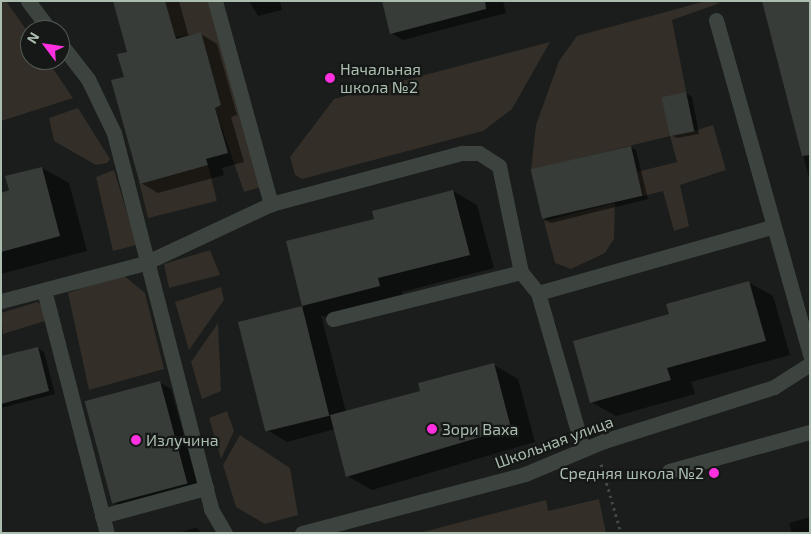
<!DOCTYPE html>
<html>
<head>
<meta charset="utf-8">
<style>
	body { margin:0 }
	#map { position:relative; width:811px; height:534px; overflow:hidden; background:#1a1d1b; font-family:"Exo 2",sans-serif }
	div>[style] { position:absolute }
	.green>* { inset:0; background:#332e27; transform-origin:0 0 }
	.shadow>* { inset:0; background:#0007 }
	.building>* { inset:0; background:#373c39; transform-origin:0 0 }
	.path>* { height:3px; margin-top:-1.5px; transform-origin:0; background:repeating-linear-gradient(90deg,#404942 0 2.5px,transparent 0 6.5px) }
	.minor>* { height:15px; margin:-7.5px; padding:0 7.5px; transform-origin:7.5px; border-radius:7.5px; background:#3d443f }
	.dots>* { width:14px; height:14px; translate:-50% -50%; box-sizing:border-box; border:2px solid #151816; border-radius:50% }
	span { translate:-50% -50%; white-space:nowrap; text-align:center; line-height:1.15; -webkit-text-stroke:4.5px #151816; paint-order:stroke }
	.poi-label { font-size:16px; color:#abbdaf }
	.left { translate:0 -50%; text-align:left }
	.right { translate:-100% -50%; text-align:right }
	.street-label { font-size:16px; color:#abbdaf }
	.frame { position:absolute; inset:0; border:2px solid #abbdaf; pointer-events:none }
	.north { position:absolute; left:20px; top:20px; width:50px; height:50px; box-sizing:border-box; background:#151816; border:1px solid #515a53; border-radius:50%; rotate:301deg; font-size:14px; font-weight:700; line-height:20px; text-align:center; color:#abbdaf }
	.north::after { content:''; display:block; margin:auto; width:18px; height:22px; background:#ff30df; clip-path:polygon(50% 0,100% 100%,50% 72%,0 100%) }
</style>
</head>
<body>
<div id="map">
	<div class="green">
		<div style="clip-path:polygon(1px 1px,6px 1px,30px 35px,30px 60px,47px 60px,73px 98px,1px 121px)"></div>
		<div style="clip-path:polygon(165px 1px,211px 1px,261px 187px,244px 192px,215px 108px,221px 105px,201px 33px,175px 37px)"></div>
		<div style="clip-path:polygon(706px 1px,720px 3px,672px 20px,694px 131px,713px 125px,726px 170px,680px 185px,689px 226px,674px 231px,663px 191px,643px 196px,637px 172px,677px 162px,670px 136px,531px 170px,536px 125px,559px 61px,577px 36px)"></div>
		<div style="clip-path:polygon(550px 42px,512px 109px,483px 131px,302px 179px,295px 175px,290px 157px,334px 99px)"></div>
		<div style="clip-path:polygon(78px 108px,110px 159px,107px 163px,96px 165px,54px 141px,49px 118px)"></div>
		<div style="left:208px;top:165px;width:37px;height:71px;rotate:76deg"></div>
		<div style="clip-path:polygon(114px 170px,137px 245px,113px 251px,96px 177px)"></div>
		<div style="clip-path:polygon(615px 203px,614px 239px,605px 253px,571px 269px,555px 263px,544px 221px)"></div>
		<div style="clip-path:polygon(210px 250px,220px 275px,169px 288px,164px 264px)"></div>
		<div style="clip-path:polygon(122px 274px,145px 293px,164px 369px,89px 390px,68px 293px)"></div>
		<div style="clip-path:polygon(221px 287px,224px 300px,189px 350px,175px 302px)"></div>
		<div style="clip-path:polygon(37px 302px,44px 306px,48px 320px,3px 334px,1px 313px)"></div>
		<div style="clip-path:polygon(218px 323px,221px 391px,202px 399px,191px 362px)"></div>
		<div style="clip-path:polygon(227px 411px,234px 431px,221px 459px,209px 418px)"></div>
		<div style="clip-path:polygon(240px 435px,290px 468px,298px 515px,265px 524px,236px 507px,223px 465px)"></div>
		<div style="clip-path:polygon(599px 499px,606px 533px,419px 533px,546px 500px,548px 511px)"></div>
	</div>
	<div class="shadow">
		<div style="clip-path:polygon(114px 1px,179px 1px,189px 37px,201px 34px,217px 44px,237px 115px,231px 117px,244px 162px,222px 168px,224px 175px,158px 193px,141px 183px,125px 78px,128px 52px)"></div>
		<div style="clip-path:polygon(249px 1px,280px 1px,282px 10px,258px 16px)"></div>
		<div style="clip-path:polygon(383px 1px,503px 1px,506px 13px,403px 40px,391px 33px)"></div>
		<div style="clip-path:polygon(763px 1px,810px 1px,810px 181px)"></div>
		<div style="clip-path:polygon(686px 93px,692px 97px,699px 134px,677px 138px,671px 135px)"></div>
		<div style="clip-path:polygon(630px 147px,636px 150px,648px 199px,551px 223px,545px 220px)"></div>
		<div style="clip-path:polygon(42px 168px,69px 183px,87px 251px,1px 274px,1px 194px)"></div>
		<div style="clip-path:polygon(453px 191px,477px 205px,494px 268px,402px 292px,404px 300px,328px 319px,321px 315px,346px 412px,422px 392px,494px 365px,518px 379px,535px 442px,372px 490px,347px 476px,335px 429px,287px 442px,267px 430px,240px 323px,304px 306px,287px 242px,375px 220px)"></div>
		<div style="clip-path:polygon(748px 282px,773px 296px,790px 355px,691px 382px,695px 394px,616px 416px,591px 402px,671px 314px)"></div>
		<div style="clip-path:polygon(38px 348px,44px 352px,55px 394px,1px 408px,1px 358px)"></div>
		<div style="clip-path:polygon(159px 382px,171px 389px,199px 490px,126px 509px,114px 502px)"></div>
		<div style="clip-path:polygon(810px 517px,810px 533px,792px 533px,789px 523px)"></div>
		<div style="clip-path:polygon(196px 528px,202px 533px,178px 533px)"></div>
	</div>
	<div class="building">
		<div style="clip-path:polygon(113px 1px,165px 1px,176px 39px,201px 32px,221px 105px,215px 108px,228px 153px,206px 159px,208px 165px,140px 184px,111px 80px,124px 77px,117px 54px,127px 52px)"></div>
		<div style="clip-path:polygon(382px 1px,485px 1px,486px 9px,390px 34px)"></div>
		<div style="clip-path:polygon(762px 1px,810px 1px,810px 155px,802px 156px)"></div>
		<div style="left:686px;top:92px;width:40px;height:25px;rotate:78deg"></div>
		<div style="left:631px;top:146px;width:51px;height:103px;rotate:77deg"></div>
		<div style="clip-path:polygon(42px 167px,60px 236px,1px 252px,1px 193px,9px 190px,5px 176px)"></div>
		<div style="clip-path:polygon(453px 190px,470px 255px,378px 278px,380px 286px,302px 306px,286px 241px,374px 219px,372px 211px)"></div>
		<div style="clip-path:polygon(749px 281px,766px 341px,667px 368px,671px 380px,590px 403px,573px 341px,669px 314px,666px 304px)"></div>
		<div style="left:302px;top:306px;width:113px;height:66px;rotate:76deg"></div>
		<div style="clip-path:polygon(38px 347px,49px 391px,1px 404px,1px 356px)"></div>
		<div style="clip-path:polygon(494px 363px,511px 428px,346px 477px,330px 415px,420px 391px,418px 383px)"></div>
		<div style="left:160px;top:381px;width:106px;height:78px;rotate:75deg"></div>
	</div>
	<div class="path">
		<div style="left:601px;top:464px;width:72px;rotate:73.8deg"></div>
	</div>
	<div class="minor">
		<div style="left:28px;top:1px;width:36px;rotate:53deg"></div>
		<div style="left:215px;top:1px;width:211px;rotate:74.6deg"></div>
		<div style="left:716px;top:20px;width:348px;rotate:74.3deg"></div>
		<div style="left:60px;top:43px;width:46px;rotate:52.1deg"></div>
		<div style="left:88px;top:79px;width:60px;rotate:64.3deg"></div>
		<div style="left:114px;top:133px;width:388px;rotate:75.5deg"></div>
		<div style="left:211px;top:509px;width:28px;rotate:60deg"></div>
		<div style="left:44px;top:290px;width:251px;rotate:75.5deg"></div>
		<div style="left:538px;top:293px;width:245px;rotate:-15.8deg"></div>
		<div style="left:1px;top:301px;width:149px;rotate:-14.8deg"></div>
		<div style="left:145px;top:263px;width:139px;rotate:-25.1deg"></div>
		<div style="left:271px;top:204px;width:198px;rotate:-15deg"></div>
		<div style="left:462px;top:153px;width:17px"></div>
		<div style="left:479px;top:153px;width:24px;rotate:33deg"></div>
		<div style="left:499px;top:166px;width:108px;rotate:78.3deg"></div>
		<div style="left:333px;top:319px;width:194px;rotate:-14deg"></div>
		<div style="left:521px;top:272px;width:27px;rotate:51deg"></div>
		<div style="left:538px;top:293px;width:162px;rotate:73.9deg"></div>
		<div style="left:669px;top:471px;width:146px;rotate:-15.5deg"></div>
		<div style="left:102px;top:516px;width:108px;rotate:-15.1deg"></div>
		<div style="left:302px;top:533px;width:231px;rotate:-14.8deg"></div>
		<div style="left:525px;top:474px;width:86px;rotate:-22.7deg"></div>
		<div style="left:604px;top:441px;width:178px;rotate:-17.6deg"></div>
		<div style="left:774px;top:387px;width:43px;rotate:-32.6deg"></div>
	</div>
	<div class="dots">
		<div style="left:330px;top:78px;background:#ff30df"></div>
		<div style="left:432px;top:429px;background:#ff30df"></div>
		<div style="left:136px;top:440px;background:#ff30df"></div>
		<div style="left:714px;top:473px;background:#ff30df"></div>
	</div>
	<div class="poi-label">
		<span class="left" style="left:340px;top:78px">Начальная<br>школа №2</span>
		<span class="left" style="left:442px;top:429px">Зори Ваха</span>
		<span class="left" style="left:146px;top:440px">Излучина</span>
		<span class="right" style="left:704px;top:473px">Средняя школа №2</span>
	</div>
	<div class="street-label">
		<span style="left:554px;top:442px;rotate:-20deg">Школьная улица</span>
	</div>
	<div class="frame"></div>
	<div class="north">N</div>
</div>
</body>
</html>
